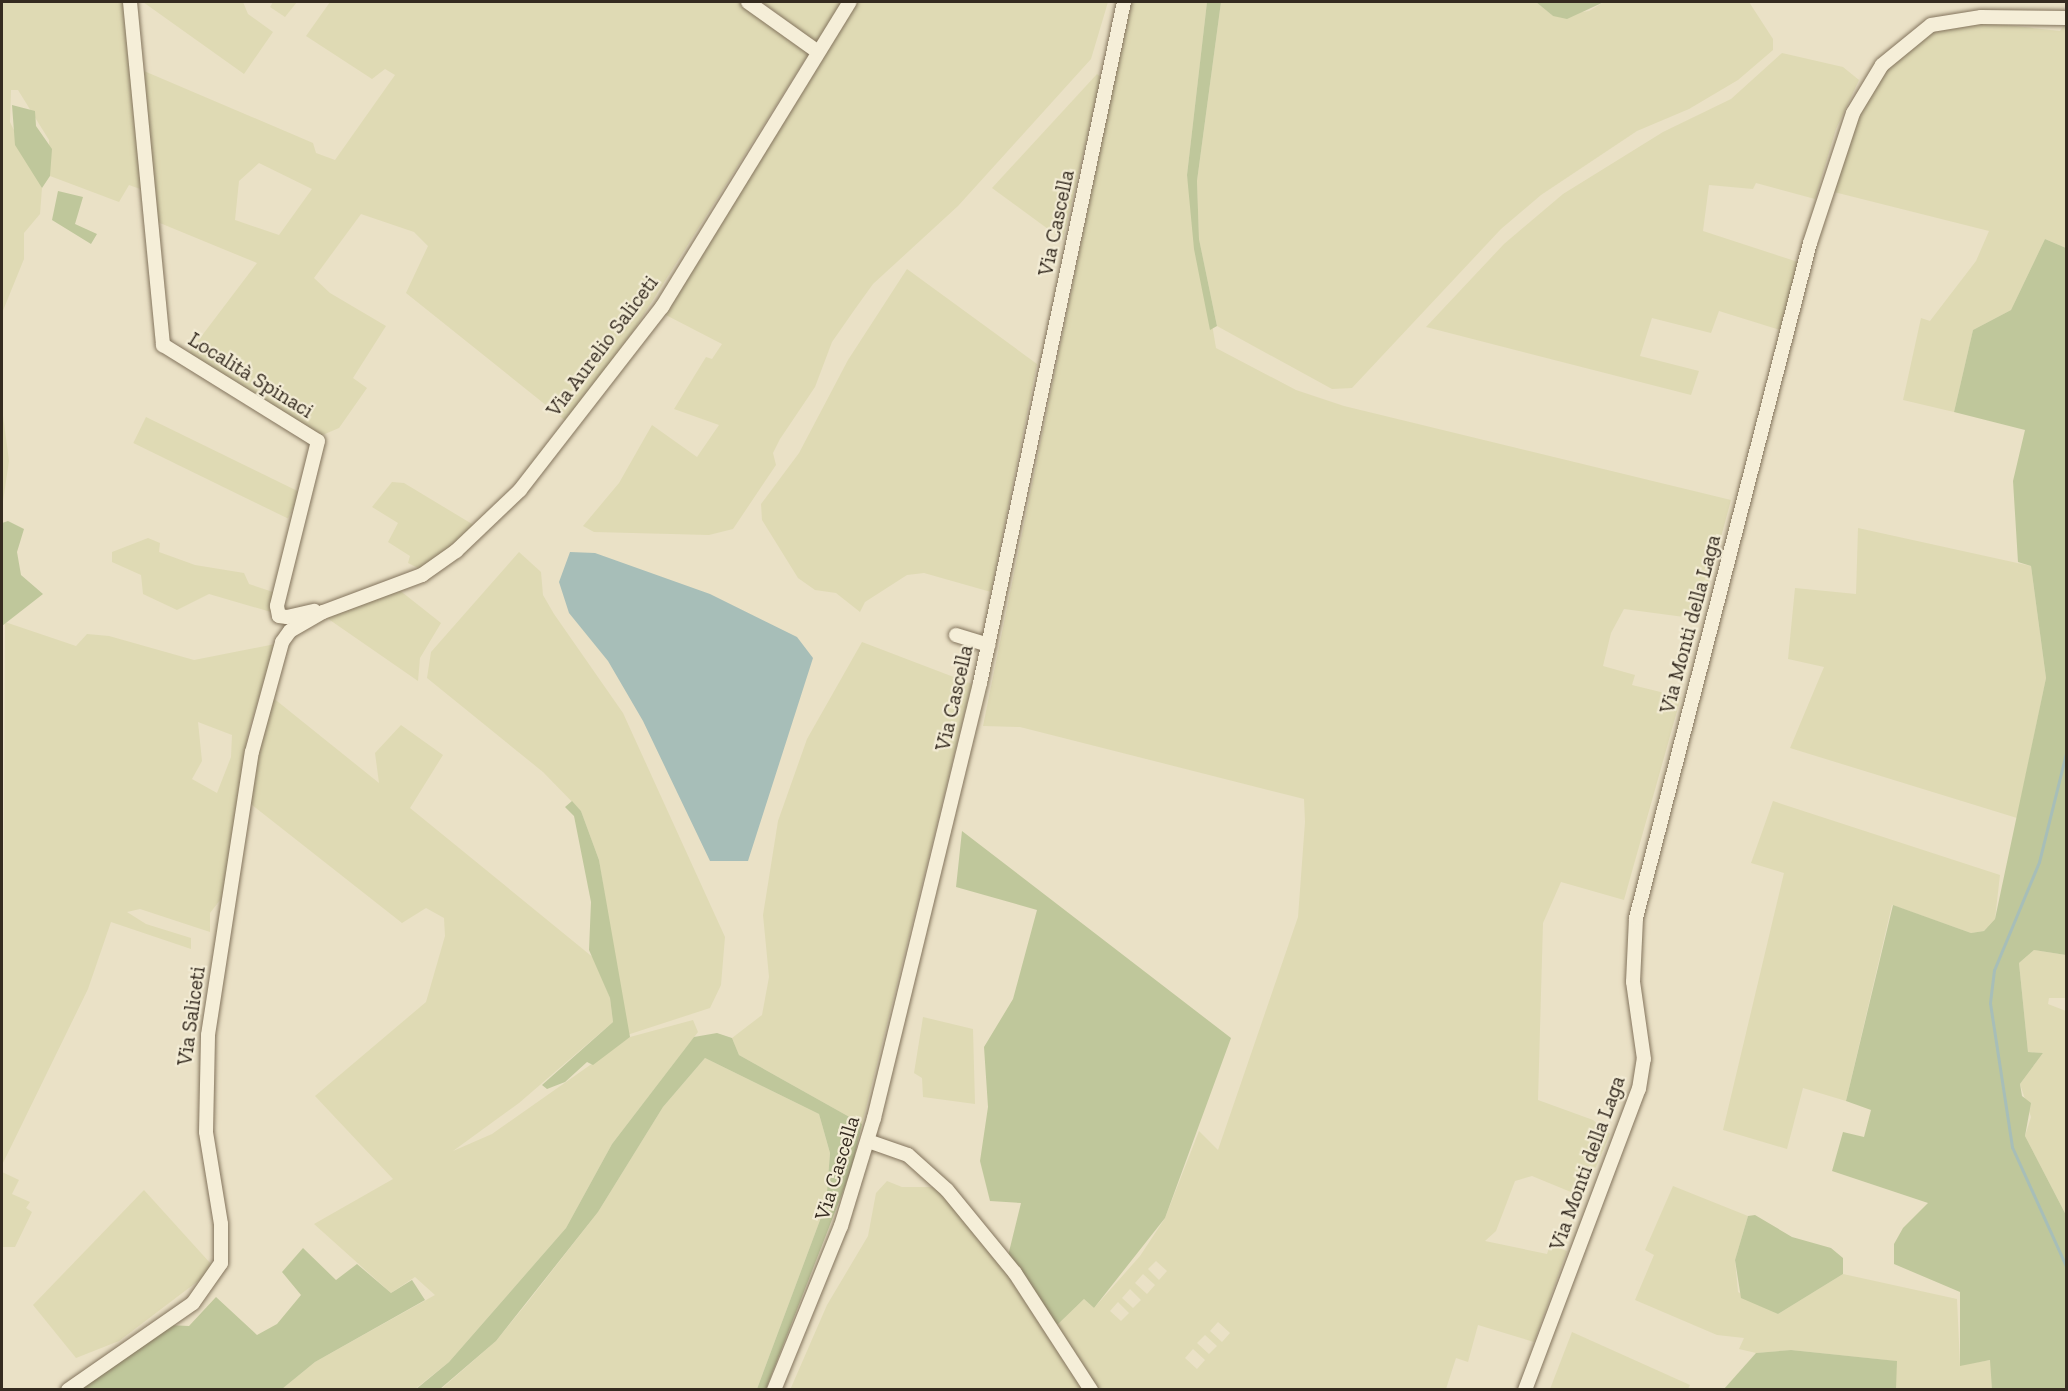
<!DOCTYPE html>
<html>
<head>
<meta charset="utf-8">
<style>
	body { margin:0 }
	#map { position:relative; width:2068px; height:1391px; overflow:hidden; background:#eae1c6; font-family:"Zilla Slab",serif }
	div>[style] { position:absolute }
	.farmland>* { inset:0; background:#dfdab4; transform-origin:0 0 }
	.green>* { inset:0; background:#bfc79b }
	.water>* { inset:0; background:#a7beb8 }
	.stream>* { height:3px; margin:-1.5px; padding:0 1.5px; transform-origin:1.5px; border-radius:1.5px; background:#a7beb8 }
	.roads { filter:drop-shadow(0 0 2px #83745d) drop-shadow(0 0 2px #83745d) }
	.minor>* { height:14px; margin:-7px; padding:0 7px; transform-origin:7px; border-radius:7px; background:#f5eed8 }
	span { translate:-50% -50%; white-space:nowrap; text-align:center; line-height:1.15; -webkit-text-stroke:4.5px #f2ebd4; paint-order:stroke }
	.street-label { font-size:21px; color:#352b20 }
	.frame { position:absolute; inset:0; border:3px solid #352b20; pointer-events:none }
</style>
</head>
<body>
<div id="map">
	<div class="farmland">
		<div style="clip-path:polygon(2px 2px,125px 2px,143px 190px,129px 185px,119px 202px,50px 176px,49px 140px,18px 90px,11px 90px,10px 122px,42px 188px,40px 214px,24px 233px,24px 259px,2px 313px)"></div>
		<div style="clip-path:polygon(143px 2px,243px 2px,248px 14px,273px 32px,244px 74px)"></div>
		<div style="clip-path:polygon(273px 2px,297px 2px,285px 17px,270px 7px)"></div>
		<div style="clip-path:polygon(evenodd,330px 2px,745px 2px,811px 50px,632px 333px,567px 422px,406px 293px,428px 246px,414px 232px,361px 214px,314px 278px,330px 293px,386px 326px,353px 378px,367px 388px,339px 428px,318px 437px,188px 354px,257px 263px,155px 221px,144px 71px,313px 143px,316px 153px,335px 160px,395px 75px,385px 69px,372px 79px,306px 36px,330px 2px,259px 163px,312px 189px,279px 235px,235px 220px,239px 181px,259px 163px)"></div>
		<div style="clip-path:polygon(762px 2px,844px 2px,818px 44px)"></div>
		<div style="clip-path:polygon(857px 2px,1108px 2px,1091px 59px,958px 206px,873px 284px,855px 309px,832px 342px,815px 387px,780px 439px,773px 453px,776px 465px,733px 529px,709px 535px,594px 532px,583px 526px,619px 483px,652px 425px,697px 457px,719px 425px,674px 409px,706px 357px,712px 359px,722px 344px,662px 313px)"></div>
		<div style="clip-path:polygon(evenodd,1130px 2px,1207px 2px,1187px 175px,1216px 348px,1296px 390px,1344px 406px,1731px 500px,1699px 619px,1624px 609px,1611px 633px,1603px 666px,1635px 675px,1632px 685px,1681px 697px,1624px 900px,1561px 882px,1543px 923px,1538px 1100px,1593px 1120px,1610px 1134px,1583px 1197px,1532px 1176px,1515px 1181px,1496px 1231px,1485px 1241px,1547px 1254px,1550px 1245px,1567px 1251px,1534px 1342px,1478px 1325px,1468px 1362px,1456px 1358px,1446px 1389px,1093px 1389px,1054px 1328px,1084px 1299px,1094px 1308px,1140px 1256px,1165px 1218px,1199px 1131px,1218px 1150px,1298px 917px,1305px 822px,1304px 799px,1020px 727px,983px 726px,1130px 2px,1156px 1261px,1167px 1271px,1159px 1280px,1148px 1269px,1156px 1261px,1130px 2px,1143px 1274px,1155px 1285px,1147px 1294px,1135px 1283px,1143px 1274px,1130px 2px,1130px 1289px,1141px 1300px,1133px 1308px,1122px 1298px,1130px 1289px,1130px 2px,1118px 1302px,1129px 1313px,1121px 1321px,1110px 1311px,1118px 1302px,1130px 2px,1218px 1322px,1230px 1333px,1222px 1342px,1210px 1331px,1218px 1322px,1130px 2px,1205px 1335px,1217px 1346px,1209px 1354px,1197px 1343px,1205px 1335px,1130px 2px,1193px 1349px,1205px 1360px,1197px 1369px,1185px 1358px,1193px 1349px)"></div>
		<div style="clip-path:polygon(1221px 2px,1536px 2px,1553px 16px,1589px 11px,1604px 2px,1749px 2px,1773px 39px,1773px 50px,1738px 80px,1689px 109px,1637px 131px,1541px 195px,1501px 229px,1352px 388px,1332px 389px,1217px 326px,1199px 239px,1197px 181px)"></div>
		<div style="clip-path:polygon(1979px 22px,2060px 31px,2066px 22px,2066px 248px,2045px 239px,2011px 310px,1973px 330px,1954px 412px,1903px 400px,1921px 318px,1930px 321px,1976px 261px,1989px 231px,1830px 191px,1852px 123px,1886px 67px,1933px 31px)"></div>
		<div style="clip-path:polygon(1782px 53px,1843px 67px,1859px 80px,1836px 129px,1815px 199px,1756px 183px,1753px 189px,1709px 185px,1703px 231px,1798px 262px,1780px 330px,1719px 311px,1711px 333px,1652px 318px,1640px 356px,1699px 371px,1691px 395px,1426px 327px,1504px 244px,1563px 194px,1663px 132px,1731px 99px)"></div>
		<div style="clip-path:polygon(1097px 74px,1101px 77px,1063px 240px,992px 188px)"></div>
		<div style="clip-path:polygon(907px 269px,1037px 364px,991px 592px,924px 573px,907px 575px,865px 602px,860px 612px,836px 593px,815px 590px,798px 578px,762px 520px,761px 504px,799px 453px,848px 360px)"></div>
		<div style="clip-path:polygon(2px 408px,9px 461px,2px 508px)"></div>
		<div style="left:146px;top:417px;width:172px;height:29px;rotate:26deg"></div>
		<div style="clip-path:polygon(392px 482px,404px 483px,477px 527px,422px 570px,408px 563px,410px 556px,388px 542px,398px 523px,372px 507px)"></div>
		<div style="clip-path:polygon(1858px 528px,2031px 566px,2046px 678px,2017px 818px,1790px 748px,1824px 667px,1788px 659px,1795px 588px,1856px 594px)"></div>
		<div style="clip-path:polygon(148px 538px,160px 543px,159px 552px,195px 565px,244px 573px,249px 584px,276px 593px,271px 612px,209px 594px,177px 610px,143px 594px,141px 575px,112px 562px,112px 552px)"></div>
		<div style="clip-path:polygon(519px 552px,541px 572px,543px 595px,554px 614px,623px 713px,725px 937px,721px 985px,710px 1008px,627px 1035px,599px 860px,581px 811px,543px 772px,427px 678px,431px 652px)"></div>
		<div style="clip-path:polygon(398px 589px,441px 623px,420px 658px,418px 681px,327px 618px)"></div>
		<div style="clip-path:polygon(evenodd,5px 622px,76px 646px,87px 634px,109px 636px,194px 660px,275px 644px,248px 733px,224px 895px,210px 913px,210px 932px,140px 909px,127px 912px,146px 924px,191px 938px,191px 949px,111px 922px,88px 989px,2px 1165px,5px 622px,198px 722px,232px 735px,231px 757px,217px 793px,192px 779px,202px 761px,198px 722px)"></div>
		<div style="clip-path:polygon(862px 642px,972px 684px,862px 1124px,739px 1055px,732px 1038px,762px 1015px,769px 977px,763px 915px,778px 821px,807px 739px)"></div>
		<div style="clip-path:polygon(267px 693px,379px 783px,375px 753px,401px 725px,443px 755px,410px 808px,595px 959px,610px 998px,613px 1022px,519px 1103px,453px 1151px,492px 1134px,630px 1037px,693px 1020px,698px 1032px,612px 1144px,566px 1228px,449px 1362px,415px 1389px,282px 1389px,315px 1362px,435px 1295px,415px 1277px,391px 1293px,314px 1224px,393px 1179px,315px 1096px,426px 1002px,445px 936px,444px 918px,426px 908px,402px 923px,247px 801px)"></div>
		<div style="clip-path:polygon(1773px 801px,2000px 875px,1995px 919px,1984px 931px,1971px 933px,1892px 905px,1846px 1101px,1803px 1088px,1787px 1149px,1723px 1130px,1784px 873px,1751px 863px)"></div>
		<div style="clip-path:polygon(2034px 950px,2066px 955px,2066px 998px,2049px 998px,2048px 1004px,2066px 1011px,2066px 1215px,2025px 1136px,2031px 1117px,2020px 1084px,2043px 1053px,2028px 1052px,2019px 963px)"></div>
		<div style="clip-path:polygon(923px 1017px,973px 1029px,975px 1104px,923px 1097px,922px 1078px,914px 1073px)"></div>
		<div style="clip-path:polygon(705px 1058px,819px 1114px,830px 1153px,826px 1204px,757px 1389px,440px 1390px,496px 1341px,527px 1303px,598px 1212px,663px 1107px)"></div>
		<div style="clip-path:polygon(2px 1172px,19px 1180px,12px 1194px,30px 1202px,26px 1208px,32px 1212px,15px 1247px,2px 1247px)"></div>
		<div style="clip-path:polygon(887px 1181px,902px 1187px,938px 1187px,1001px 1259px,1085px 1390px,790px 1390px,827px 1305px,868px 1236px,876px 1193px)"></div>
		<div style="clip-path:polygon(1673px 1186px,1748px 1216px,1735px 1260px,1738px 1292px,1778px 1314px,1843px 1274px,1957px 1299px,1960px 1365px,1991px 1360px,1992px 1389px,1896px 1389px,1896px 1361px,1791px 1350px,1756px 1353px,1739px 1349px,1744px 1338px,1717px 1335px,1635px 1300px,1654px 1255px,1645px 1250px)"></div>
		<div style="clip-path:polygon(144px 1190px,211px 1264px,210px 1272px,119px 1341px,76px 1358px,33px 1305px)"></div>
		<div style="clip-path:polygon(1572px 1332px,1690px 1385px,1688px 1389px,1550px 1389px)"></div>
	</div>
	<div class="green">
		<div style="clip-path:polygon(1207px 2px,1221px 2px,1197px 181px,1199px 239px,1217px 326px,1210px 330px,1194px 249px,1187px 175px)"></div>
		<div style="clip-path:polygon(1536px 2px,1604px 2px,1567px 19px,1553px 16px)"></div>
		<div style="clip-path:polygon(12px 105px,35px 111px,36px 126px,52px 149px,50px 176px,42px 188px,15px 145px)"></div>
		<div style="clip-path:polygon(58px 191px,83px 197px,75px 224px,97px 234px,91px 244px,52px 220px)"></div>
		<div style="clip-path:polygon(2045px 239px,2066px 248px,2066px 955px,2034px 950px,2019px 963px,2028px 1052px,2043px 1053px,2020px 1084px,2022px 1096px,2031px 1103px,2025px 1136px,2066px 1215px,2066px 1389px,1992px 1390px,1990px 1360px,1960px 1366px,1960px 1292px,1894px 1264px,1894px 1244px,1903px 1228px,1928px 1203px,1832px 1171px,1843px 1132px,1864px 1137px,1871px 1110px,1846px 1101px,1893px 905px,1971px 933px,1984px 931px,1995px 919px,2046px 678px,2031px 566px,2018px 562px,2013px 481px,2025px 430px,1954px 412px,1973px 330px,2011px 310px)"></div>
		<div style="clip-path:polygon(8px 521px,24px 529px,17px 552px,21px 575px,43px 594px,2px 626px,2px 523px)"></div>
		<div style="clip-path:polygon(572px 801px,581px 811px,599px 860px,630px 1037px,593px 1065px,587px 1062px,565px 1082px,547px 1089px,542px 1085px,613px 1022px,610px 998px,589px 950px,591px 902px,574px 816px,565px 807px)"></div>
		<div style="clip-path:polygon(962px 831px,1231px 1038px,1165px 1218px,1094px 1308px,1084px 1299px,1054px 1328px,1007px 1260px,1021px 1203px,990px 1201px,980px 1161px,988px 1107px,984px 1047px,1013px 999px,1037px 910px,956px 887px)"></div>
		<div style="clip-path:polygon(717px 1033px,732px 1038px,739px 1055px,862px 1124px,851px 1171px,766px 1389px,757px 1389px,826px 1204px,830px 1153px,819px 1114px,705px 1058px,663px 1107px,598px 1212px,496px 1341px,440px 1389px,415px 1390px,449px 1362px,566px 1228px,612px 1144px,694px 1037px)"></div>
		<div style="clip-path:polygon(1755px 1215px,1792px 1237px,1831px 1248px,1843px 1258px,1843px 1274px,1778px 1314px,1741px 1298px,1735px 1260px,1748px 1216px)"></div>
		<div style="clip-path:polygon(303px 1248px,336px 1280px,357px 1264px,391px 1293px,412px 1280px,425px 1300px,315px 1362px,282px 1389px,75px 1390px,168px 1325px,189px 1326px,216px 1297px,257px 1335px,277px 1324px,301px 1295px,282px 1272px)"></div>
		<div style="clip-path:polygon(1791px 1350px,1897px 1361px,1896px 1389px,1724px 1389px,1756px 1353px)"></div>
	</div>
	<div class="water">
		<div style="clip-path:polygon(570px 552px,595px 553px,710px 594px,797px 637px,813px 658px,748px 861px,710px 861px,643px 721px,608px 661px,569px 613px,559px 582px)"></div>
	</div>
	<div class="stream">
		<div style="left:2066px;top:753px;width:112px;rotate:103.9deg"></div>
		<div style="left:2039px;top:862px;width:117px;rotate:112.6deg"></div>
		<div style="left:1994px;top:970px;width:33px;rotate:97deg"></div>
		<div style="left:1990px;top:1003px;width:146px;rotate:81.3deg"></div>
		<div style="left:2012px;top:1147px;width:131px;rotate:65.6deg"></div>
	</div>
	<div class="roads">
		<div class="minor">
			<div style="left:130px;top:2px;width:345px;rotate:84.5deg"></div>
			<div style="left:163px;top:345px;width:182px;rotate:31.8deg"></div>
			<div style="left:318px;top:441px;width:170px;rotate:104deg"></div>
			<div style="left:277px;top:606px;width:10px;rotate:79deg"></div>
			<div style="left:279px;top:616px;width:8px;rotate:7deg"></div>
			<div style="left:287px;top:617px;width:28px;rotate:-13deg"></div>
			<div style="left:748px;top:2px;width:86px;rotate:35.5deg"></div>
			<div style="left:956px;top:635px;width:34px;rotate:17deg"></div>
			<div style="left:868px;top:1141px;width:42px;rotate:19.3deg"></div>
			<div style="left:908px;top:1155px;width:52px;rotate:41.9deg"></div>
			<div style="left:947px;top:1190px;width:107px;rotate:50.7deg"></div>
			<div style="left:1015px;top:1273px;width:140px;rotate:57deg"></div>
			<div style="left:68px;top:1390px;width:152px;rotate:-34.8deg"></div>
			<div style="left:193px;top:1303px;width:49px;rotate:-55deg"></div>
			<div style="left:221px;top:1263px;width:39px;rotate:-90deg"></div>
			<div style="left:221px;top:1224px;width:93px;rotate:-99.3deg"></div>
			<div style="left:206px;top:1132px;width:97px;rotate:-88.8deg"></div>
			<div style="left:208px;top:1035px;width:286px;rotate:-81.2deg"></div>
			<div style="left:252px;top:752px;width:114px;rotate:-74.7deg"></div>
			<div style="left:282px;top:642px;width:14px;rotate:-54deg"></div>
			<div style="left:290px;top:631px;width:38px;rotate:-30deg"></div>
			<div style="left:323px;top:612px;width:106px;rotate:-20.5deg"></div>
			<div style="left:422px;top:575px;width:42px;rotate:-35.2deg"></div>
			<div style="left:456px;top:551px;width:88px;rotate:-43.6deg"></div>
			<div style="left:520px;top:490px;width:232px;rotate:-52.2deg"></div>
			<div style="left:662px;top:307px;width:358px;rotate:-58.4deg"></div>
			<div style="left:774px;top:1390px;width:177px;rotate:-67.8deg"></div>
			<div style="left:841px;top:1226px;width:113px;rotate:-73deg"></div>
			<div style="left:874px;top:1118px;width:448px;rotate:-76.3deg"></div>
			<div style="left:980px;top:683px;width:696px;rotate:-78.06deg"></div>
			<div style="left:1525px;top:1390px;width:322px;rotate:-69.3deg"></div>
			<div style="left:1639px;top:1089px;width:30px;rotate:-81deg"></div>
			<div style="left:1644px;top:1059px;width:78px;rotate:-98.1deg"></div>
			<div style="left:1633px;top:982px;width:64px;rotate:-87.3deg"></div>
			<div style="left:1636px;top:918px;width:697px;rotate:-75.55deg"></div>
			<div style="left:1810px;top:243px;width:137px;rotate:-71.7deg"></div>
			<div style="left:1853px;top:113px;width:56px;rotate:-58.9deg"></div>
			<div style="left:1882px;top:65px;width:63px;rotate:-39.2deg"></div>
			<div style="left:1931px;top:25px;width:51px;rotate:-9.1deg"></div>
			<div style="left:1981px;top:17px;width:85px;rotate:0.7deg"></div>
		</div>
	</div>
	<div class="street-label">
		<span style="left:1056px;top:223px;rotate:-78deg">Via Cascella</span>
		<span style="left:602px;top:346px;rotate:-53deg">Via Aurelio Saliceti</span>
		<span style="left:251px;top:375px;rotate:32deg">Località Spinaci</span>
		<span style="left:1690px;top:624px;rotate:-75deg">Via Monti della Laga</span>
		<span style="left:954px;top:698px;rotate:-77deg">Via Cascella</span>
		<span style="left:191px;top:1016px;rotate:-82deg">Via Saliceti</span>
		<span style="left:1587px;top:1163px;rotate:-70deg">Via Monti della Laga</span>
		<span style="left:837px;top:1168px;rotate:-73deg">Via Cascella</span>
	</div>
	<div class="frame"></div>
</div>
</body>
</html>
